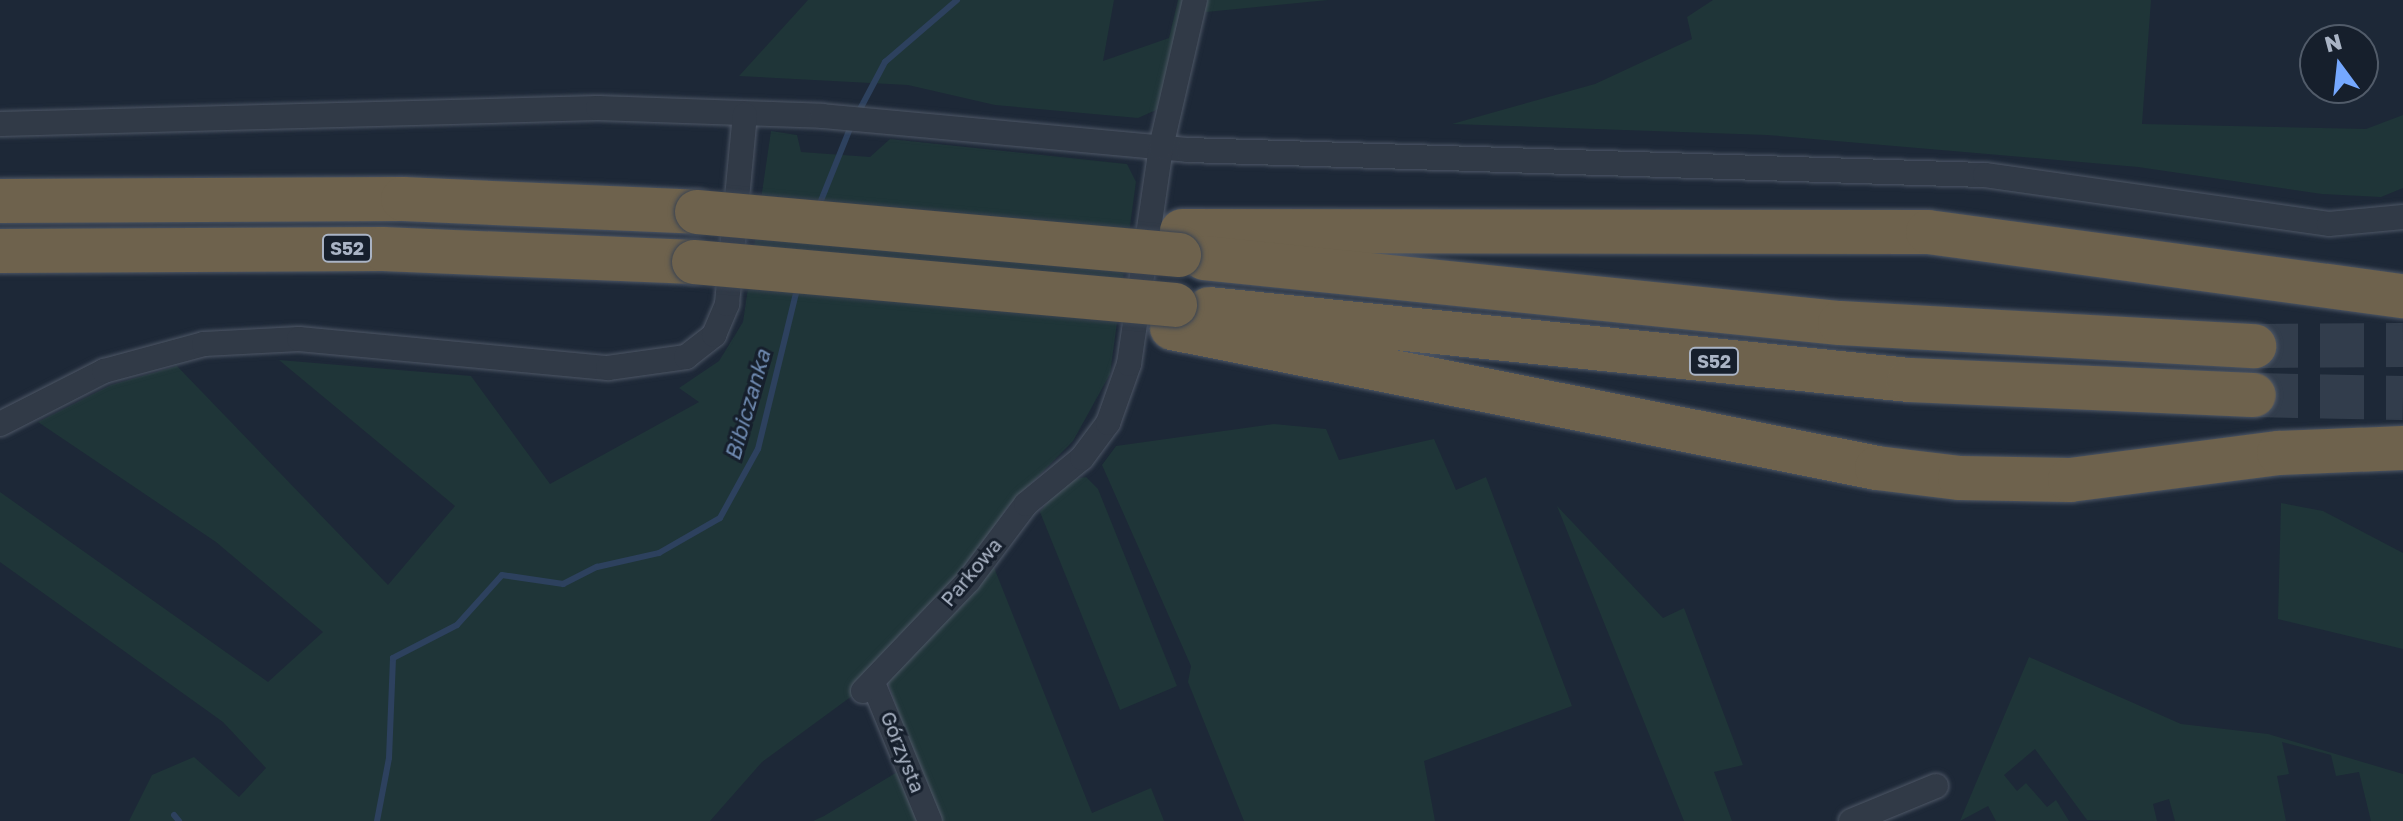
<!DOCTYPE html>
<html>
<head>
<meta charset="utf-8">
<style>
	body { margin:0 }
	#map { position:relative; width:2403px; height:821px; overflow:hidden; background:#1d2837; font-family:"Golos Text",sans-serif }
	div>[style] { position:absolute }
	.green>* { inset:0; background:#1f3538 }
	.stream>* { height:6px; margin:-3px; padding:0 3px; transform-origin:3px; border-radius:3px; background:#2d415e }
	.highway-tunnel>* { height:44px; margin-top:-22px; transform-origin:0; background:repeating-linear-gradient(90deg,#323d4c 0 44px,transparent 0 66px) }
	.roads { filter:drop-shadow(0 0 2px #4e5766) drop-shadow(0 0 2px #4e5766) }
	.street>* { height:24px; margin:-12px; padding:0 12px; transform-origin:12px; border-radius:12px; background:#313a47 }
	.highway>* { height:44px; margin:-22px; padding:0 22px; transform-origin:22px; border-radius:22px; background:#6e624d }
	.bridges { filter:drop-shadow(0 0 2px #3b4452) drop-shadow(0 0 2px #3b4452) }
	.highway-bridge>* { height:44px; margin:-22px; padding:0 22px; transform-origin:22px; border-radius:22px; background:#6e624d }
	span { translate:-50% -50%; white-space:nowrap; text-align:center; line-height:1.15; -webkit-text-stroke:6px #161f2c; paint-order:stroke }
	.shield-label span { padding:2px 6px; background:#161f2c; border:2px solid; border-radius:6px; -webkit-text-stroke-width:0 }
	.shield-label { font-size:18px; color:#aab4c5; font-weight:700 }
	.street-label { font-size:20px; color:#aab4c5 }
	.water-label { font-size:22px; color:#6f8ab1; font-style:italic }
	.north { position:absolute; left:2299px; top:24px; width:80px; height:80px; box-sizing:border-box; background:#161f2c; border:2px solid #515b69; border-radius:50%; rotate:345deg; font-size:22px; font-weight:700; line-height:32px; text-align:center; color:#aab4c5 }
	.north::after { content:''; display:block; margin:auto; width:28px; height:36px; background:#75a8ff; clip-path:polygon(50% 0,100% 100%,50% 72%,0 100%) }
</style>
</head>
<body>
<div id="map">
	<div class="green">
		<div style="clip-path:polygon(808px 0,1114px 0,1103px 61px,1169px 38px,1178px 0,1188px 0,1165px 106px,1138px 118px,995px 105px,908px 85px,739px 76px)"></div>
		<div style="clip-path:polygon(1199px 0,1328px 0,1196px 13px)"></div>
		<div style="clip-path:polygon(1713px 0,2151px 0,2142px 124px,2366px 129px,2403px 115px,2403px 188px,2381px 197px,2322px 194px,2138px 167px,1767px 135px,1452px 124px,1595px 84px,1692px 39px,1687px 17px)"></div>
		<div style="clip-path:polygon(771px 131px,797px 135px,801px 152px,870px 157px,890px 139px,1127px 164px,1136px 182px,1110px 374px,1073px 441px,1007px 508px,961px 579px,852px 696px,762px 762px,710px 821px,129px 821px,152px 775px,194px 757px,239px 797px,266px 768px,223px 722px,0 562px,0 492px,268px 682px,323px 632px,216px 542px,38px 422px,111px 385px,177px 366px,388px 585px,455px 506px,279px 360px,471px 376px,550px 484px,699px 402px,679px 388px,719px 361px,743px 322px)"></div>
		<div style="clip-path:polygon(1274px 424px,1326px 429px,1339px 460px,1434px 439px,1456px 490px,1486px 477px,1572px 706px,1424px 761px,1435px 821px,1244px 821px,1188px 682px,1191px 666px,1102px 465px,1116px 446px)"></div>
		<div style="clip-path:polygon(1086px 477px,1098px 489px,1177px 686px,1120px 710px,1040px 512px,1064px 481px)"></div>
		<div style="clip-path:polygon(2281px 503px,2323px 511px,2403px 553px,2403px 649px,2278px 619px)"></div>
		<div style="clip-path:polygon(1557px 506px,1663px 618px,1684px 608px,1743px 765px,1714px 772px,1732px 821px,1684px 821px)"></div>
		<div style="clip-path:polygon(993px 565px,1092px 813px,1151px 788px,1164px 821px,935px 821px,887px 679px)"></div>
		<div style="clip-path:polygon(2029px 657px,2181px 724px,2268px 734px,2403px 774px,2403px 821px,2371px 821px,2359px 772px,2336px 776px,2331px 755px,2282px 742px,2289px 774px,2277px 776px,2286px 821px,2175px 821px,2169px 799px,2153px 804px,2157px 821px,2087px 820px,2035px 749px,2004px 775px,2017px 791px,2026px 783px,2047px 807px,2056px 800px,2069px 821px,1996px 821px,1988px 806px,1960px 821px)"></div>
		<div style="clip-path:polygon(904px 768px,924px 821px,813px 821px,824px 816px)"></div>
	</div>
	<div class="stream">
		<div style="left:858px;top:113px;width:58px;rotate:-62.1deg"></div>
		<div style="left:885px;top:62px;width:95px;rotate:-40.7deg"></div>
		<div style="left:818px;top:208px;width:88px;rotate:-68.1deg"></div>
		<div style="left:174px;top:815px;width:8px;rotate:50deg"></div>
		<div style="left:377px;top:821px;width:64px;rotate:-79.2deg"></div>
		<div style="left:389px;top:758px;width:100px;rotate:-87.7deg"></div>
		<div style="left:393px;top:658px;width:72px;rotate:-27.3deg"></div>
		<div style="left:457px;top:625px;width:67px;rotate:-48deg"></div>
		<div style="left:502px;top:575px;width:62px;rotate:8.4deg"></div>
		<div style="left:563px;top:584px;width:38px;rotate:-27deg"></div>
		<div style="left:597px;top:567px;width:64px;rotate:-12.7deg"></div>
		<div style="left:659px;top:553px;width:70px;rotate:-29.8deg"></div>
		<div style="left:720px;top:518px;width:79px;rotate:-61.2deg"></div>
		<div style="left:758px;top:449px;width:165px;rotate:-76.3deg"></div>
	</div>
	<div class="highway-tunnel">
		<div style="left:2254px;top:346px;width:149px;rotate:-0.4deg"></div>
		<div style="left:2254px;top:395px;width:149px;rotate:1.2deg"></div>
	</div>
	<div class="roads">
		<div class="street">
			<div style="left:0;top:124px;width:598px;rotate:-1.53deg"></div>
			<div style="left:598px;top:108px;width:224px;rotate:2deg"></div>
			<div style="left:822px;top:116px;width:368px;rotate:5.3deg"></div>
			<div style="left:1188px;top:150px;width:797px;rotate:1.8deg"></div>
			<div style="left:1985px;top:175px;width:347px;rotate:8.1deg"></div>
			<div style="left:2329px;top:224px;width:74px;rotate:-5.4deg"></div>
			<div style="left:0;top:424px;width:117px;rotate:-27deg"></div>
			<div style="left:104px;top:371px;width:104px;rotate:-15.1deg"></div>
			<div style="left:204px;top:344px;width:95px;rotate:-3deg"></div>
			<div style="left:299px;top:339px;width:310px;rotate:5.4deg"></div>
			<div style="left:608px;top:368px;width:79px;rotate:-8deg"></div>
			<div style="left:686px;top:357px;width:36px;rotate:-38deg"></div>
			<div style="left:714px;top:335px;width:34px;rotate:-67deg"></div>
			<div style="left:727px;top:304px;width:190px;rotate:-84.6deg"></div>
			<div style="left:873px;top:683px;width:149px;rotate:67.6deg"></div>
			<div style="left:863px;top:691px;width:153px;rotate:-46.3deg"></div>
			<div style="left:969px;top:580px;width:95px;rotate:-53.1deg"></div>
			<div style="left:1026px;top:504px;width:72px;rotate:-39.4deg"></div>
			<div style="left:1082px;top:458px;width:44px;rotate:-53.4deg"></div>
			<div style="left:1108px;top:423px;width:63px;rotate:-70.4deg"></div>
			<div style="left:1129px;top:364px;width:219px;rotate:-81.6deg"></div>
			<div style="left:1161px;top:147px;width:151px;rotate:-77deg"></div>
			<div style="left:1851px;top:821px;width:92px;rotate:-22.4deg"></div>
		</div>
		<div class="highway">
			<div style="left:0;top:201px;width:403px;rotate:-0.3deg"></div>
			<div style="left:403px;top:199px;width:294px;rotate:2.5deg"></div>
			<div style="left:1182px;top:231px;width:746px;rotate:0.08deg"></div>
			<div style="left:1928px;top:232px;width:479px;rotate:7.7deg"></div>
			<div style="left:0;top:251px;width:383px;rotate:-0.3deg"></div>
			<div style="left:383px;top:249px;width:311px;rotate:2.4deg"></div>
			<div style="left:1204px;top:258px;width:639px;rotate:5.84deg"></div>
			<div style="left:1840px;top:323px;width:415px;rotate:3.2deg"></div>
			<div style="left:1209px;top:309px;width:704px;rotate:5.79deg"></div>
			<div style="left:1909px;top:380px;width:345px;rotate:2.5deg"></div>
			<div style="left:1172px;top:328px;width:719px;rotate:11.23deg"></div>
			<div style="left:1877px;top:468px;width:84px;rotate:6.9deg"></div>
			<div style="left:1960px;top:478px;width:110px;rotate:1deg"></div>
			<div style="left:2070px;top:480px;width:211px;rotate:-7.4deg"></div>
			<div style="left:2279px;top:453px;width:124px;rotate:-2.3deg"></div>
		</div>
	</div>
	<div class="bridges">
		<div class="highway-bridge">
			<div style="left:697px;top:212px;width:484px;rotate:5.1deg"></div>
			<div style="left:694px;top:262px;width:483px;rotate:5.1deg"></div>
		</div>
	</div>
	<div class="shield-label">
		<span style="left:347px;top:248px">S52</span>
		<span style="left:1714px;top:361px">S52</span>
	</div>
	<div class="street-label">
		<span style="left:971px;top:572px;rotate:-50deg">Parkowa</span>
		<span style="left:903px;top:752px;rotate:68deg">Górzysta</span>
	</div>
	<div class="water-label">
		<span style="left:747px;top:405px;rotate:-74deg">Bibiczanka</span>
	</div>
	<div class="north">N</div>
</div>
</body>
</html>
